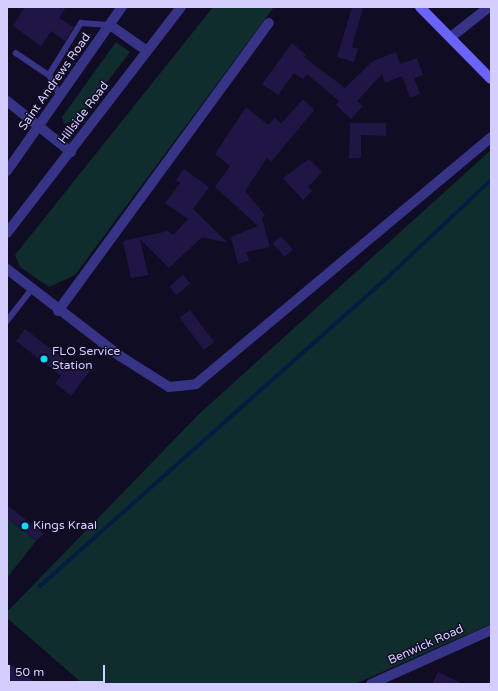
<!DOCTYPE html>
<html>
<head>
<meta charset="utf-8">
<style>
	body { margin:0 }
	#map { position:relative; width:498px; height:691px; overflow:hidden; background:#100c23; font-family:"Varela Round",sans-serif }
	div>[style] { position:absolute }
	.green>* { inset:0; background:#0e2d2c }
	.stream>* { height:4px; margin:-2px; padding:0 2px; transform-origin:2px; border-radius:2px; background:#051b42 }
	.building>* { inset:0; background:#201645; transform-origin:0 0 }
	.service>* { height:5.5px; margin:-2.75px; padding:0 2.75px; transform-origin:2.75px; border-radius:2.75px; background:#373386 }
	.minor>* { height:10px; margin:-5px; padding:0 5px; transform-origin:5px; border-radius:5px; background:#373386 }
	.tertiary>* { height:10px; margin:-5px; padding:0 5px; transform-origin:5px; border-radius:5px; background:#373386 }
	.secondary>* { height:10px; margin:-5px; padding:0 5px; transform-origin:5px; border-radius:5px; background:#6a64ff }
	.dots>* { width:11px; height:11px; translate:-50% -50%; box-sizing:border-box; border:2px solid #100c23; border-radius:50% }
	span { translate:-50% -50%; white-space:nowrap; text-align:center; line-height:1.15; -webkit-text-stroke:3px #100c23; paint-order:stroke }
	.street-label { font-size:12px; color:#d4cdff }
	.poi-label { font-size:12px; color:#d4cdff }
	.left { translate:0 -50%; text-align:left }
	.frame { position:absolute; inset:0; border:8px solid #d4cdff; pointer-events:none }
	.scale { position:absolute; left:8px; top:665px; width:97px; height:18px; box-sizing:border-box; border:2px solid #d4cdff; border-top:0; padding-left:5px; font-size:12px; line-height:14px; white-space:nowrap; color:#d4cdff; -webkit-text-stroke:3px #100c23; paint-order:stroke }
</style>
</head>
<body>
<div id="map">
	<div class="green">
		<div style="clip-path:polygon(213px 7px,274px 7px,75px 275px,49px 287px,20px 267px,15px 255px)"></div>
		<div style="clip-path:polygon(116px 42px,130px 52px,79px 119px,64px 124px,62px 117px)"></div>
		<div style="clip-path:polygon(491px 150px,491px 624px,355px 684px,83px 684px,7px 618px,7px 612px,199px 414px)"></div>
		<div style="clip-path:polygon(7px 518px,36px 541px,7px 578px)"></div>
	</div>
	<div class="stream">
		<div style="left:40px;top:586px;width:471px;rotate:-41.6deg"></div>
		<div style="left:392px;top:273px;width:136px;rotate:-43.2deg"></div>
	</div>
	<div class="building">
		<div style="clip-path:polygon(25px 7px,66px 7px,59px 18px,74px 27px,65px 41px,51px 31px,41px 46px,13px 26px)"></div>
		<div style="clip-path:polygon(352px 7px,363px 7px,352px 47px,358px 49px,354px 62px,337px 57px)"></div>
		<div style="clip-path:polygon(292px 43px,306px 55px,304px 57px,345px 88px,373px 61px,396px 52px,400px 64px,417px 58px,423px 75px,414px 78px,420px 94px,410px 98px,402px 76px,385px 83px,382px 74px,357px 101px,363px 106px,351px 119px,336px 105px,339px 101px,307px 74px,303px 79px,294px 73px,278px 95px,262px 84px)"></div>
		<div style="clip-path:polygon(303px 99px,314px 110px,271px 162px,267px 158px,245px 191px,265px 215px,262px 218px,270px 247px,246px 252px,249px 261px,238px 264px,231px 237px,258px 226px,215px 187px,230px 166px,215px 154px,246px 107px,268px 125px,275px 118px,281px 124px)"></div>
		<div style="clip-path:polygon(350px 123px,386px 123px,386px 136px,361px 135px,361px 158px,349px 158px)"></div>
		<div style="clip-path:polygon(309px 159px,322px 172px,308px 187px,312px 191px,303px 200px,283px 178px)"></div>
		<div style="clip-path:polygon(184px 169px,209px 187px,193px 209px,228px 243px,202px 237px,169px 268px,140px 239px,148px 275px,131px 278px,123px 241px,168px 231px,173px 235px,188px 219px,165px 203px,180px 183px,176px 180px)"></div>
		<div style="left:281px;top:236px;width:18px;height:11px;rotate:49deg"></div>
		<div style="left:183px;top:275px;width:11px;height:18px;rotate:49deg"></div>
		<div style="left:190px;top:310px;width:40px;height:13px;rotate:53deg"></div>
		<div style="clip-path:polygon(25px 329px,70px 364px,74px 359px,90px 371px,71px 396px,55px 383px,61px 376px,16px 341px)"></div>
		<div style="clip-path:polygon(7px 505px,44px 534px,36px 541px,7px 518px)"></div>
		<div style="clip-path:polygon(7px 662px,37px 684px,7px 684px)"></div>
		<div style="clip-path:polygon(438px 672px,463px 684px,432px 684px)"></div>
	</div>
	<div class="service">
		<div style="left:16px;top:53px;width:40px;rotate:34deg"></div>
		<div style="left:60px;top:96px;width:24px;rotate:-118deg"></div>
		<div style="left:49px;top:75px;width:61px;rotate:-58.4deg"></div>
		<div style="left:81px;top:23px;width:28px;rotate:4deg"></div>
		<div style="left:7px;top:321px;width:41px;rotate:-52deg"></div>
	</div>
	<div class="minor">
		<div style="left:110px;top:25px;width:45px;rotate:35.1deg"></div>
		<div style="left:451px;top:37px;width:48px;rotate:-38.3deg"></div>
		<div style="left:7px;top:101px;width:82px;rotate:38.6deg"></div>
		<div style="left:7px;top:171px;width:200px;rotate:-55deg"></div>
		<div style="left:7px;top:269px;width:143px;rotate:37.6deg"></div>
		<div style="left:120px;top:356px;width:58px;rotate:32.3deg"></div>
		<div style="left:169px;top:387px;width:27px;rotate:-6deg"></div>
		<div style="left:196px;top:384px;width:385px;rotate:-39.9deg"></div>
		<div style="left:58px;top:311px;width:357px;rotate:-53.8deg"></div>
		<div style="left:371px;top:684px;width:132px;rotate:-24.2deg"></div>
	</div>
	<div class="tertiary">
		<div style="left:7px;top:233px;width:285px;rotate:-52.4deg"></div>
	</div>
	<div class="secondary">
		<div style="left:420px;top:7px;width:101px;rotate:45.4deg"></div>
	</div>
	<div class="dots">
		<div style="left:44px;top:359px;background:#00ddf8"></div>
		<div style="left:25px;top:526px;background:#00ddf8"></div>
	</div>
	<div class="street-label">
		<span style="left:55px;top:82px;rotate:-55deg">Saint Andrews Road</span>
		<span style="left:84px;top:113px;rotate:-53deg">Hillside Road</span>
		<span style="left:426px;top:645px;rotate:-24deg">Benwick Road</span>
	</div>
	<div class="poi-label">
		<span class="left" style="left:52px;top:359px">FLO Service<br>Station</span>
		<span class="left" style="left:33px;top:526px">Kings Kraal</span>
	</div>
	<div class="frame"></div>
	<div class="scale">50 m</div>
</div>
</body>
</html>
